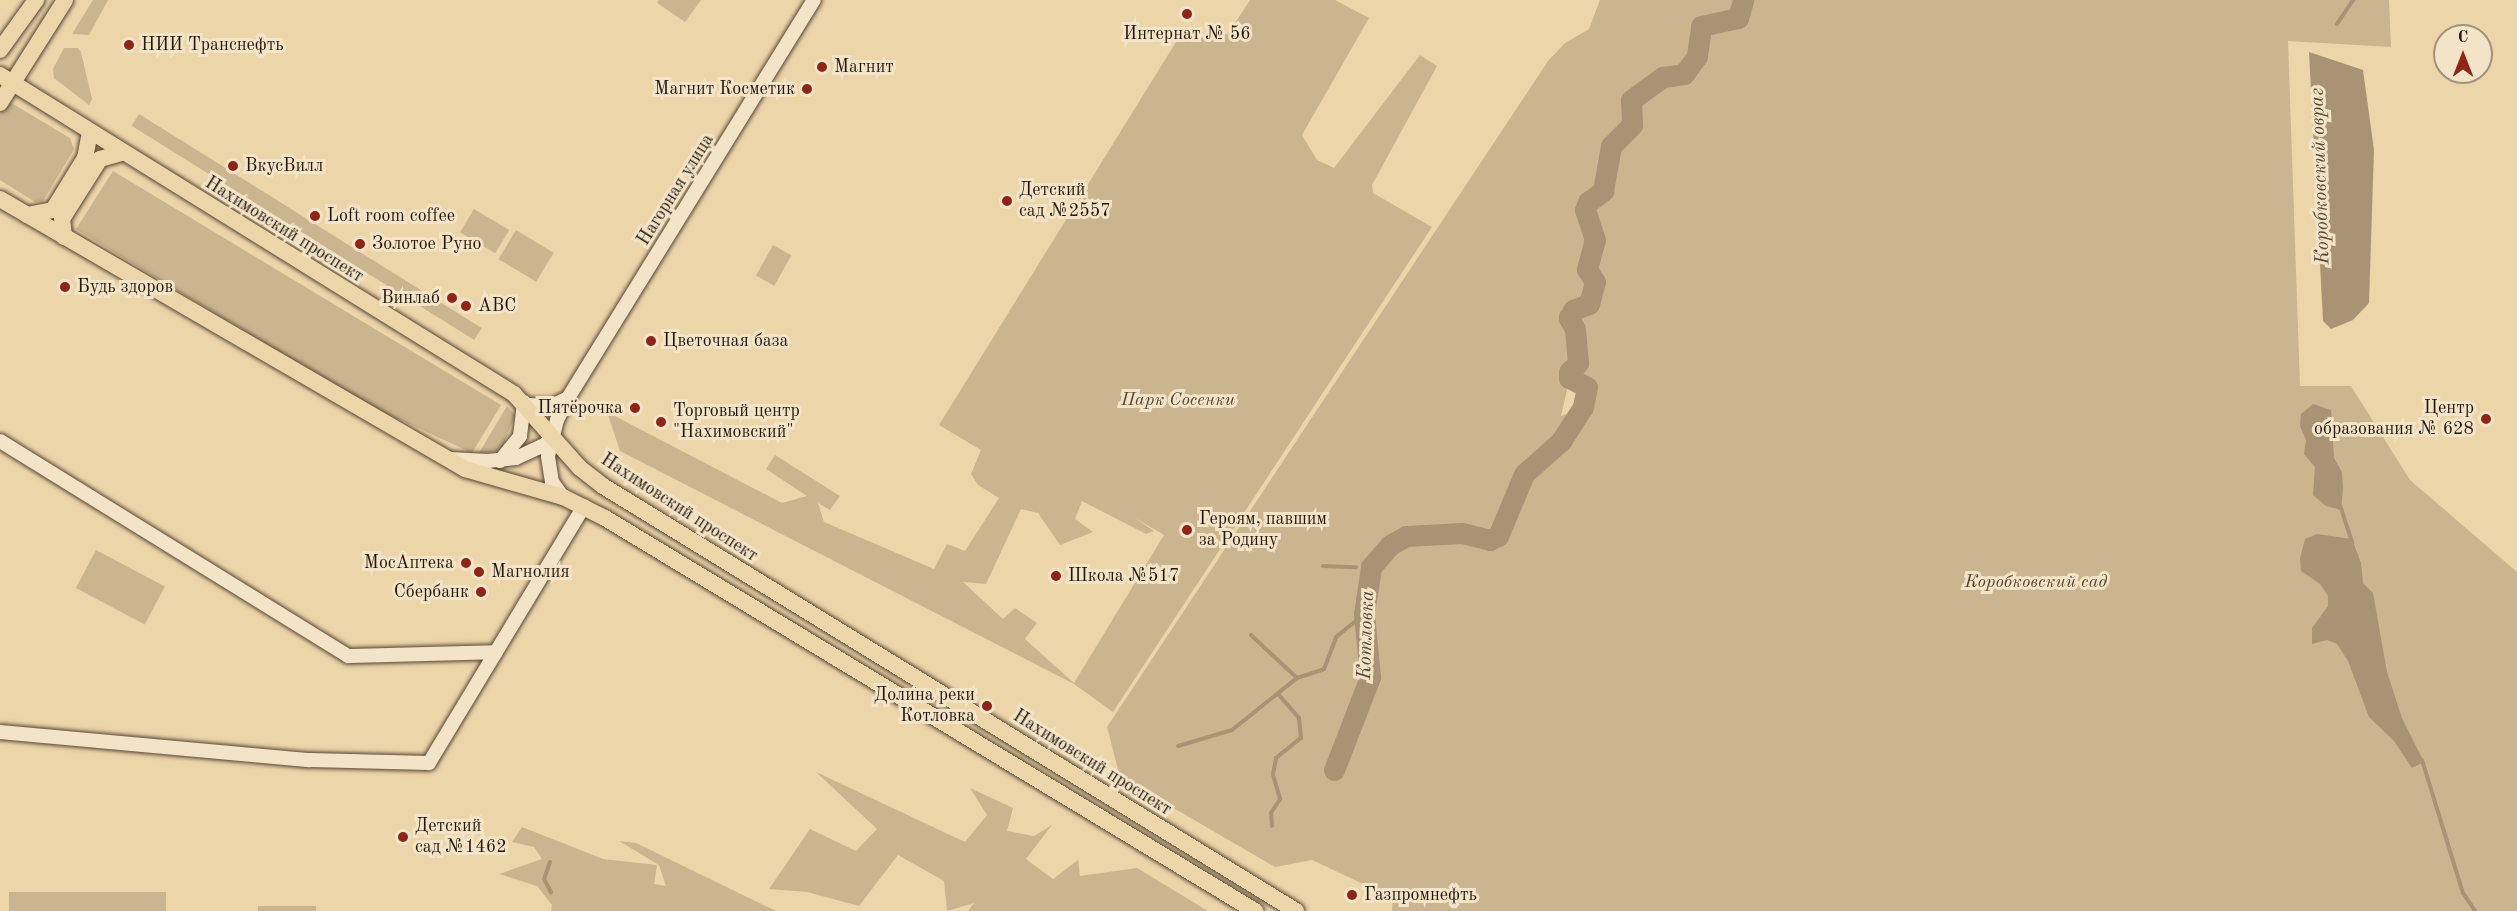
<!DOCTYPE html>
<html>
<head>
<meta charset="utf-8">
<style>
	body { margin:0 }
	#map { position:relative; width:2517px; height:911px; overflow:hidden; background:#edd5aa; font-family:"Old Standard TT",serif }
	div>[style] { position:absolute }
	.green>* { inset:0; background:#cbb58f; transform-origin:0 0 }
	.water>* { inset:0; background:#a89474 }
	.stream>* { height:4px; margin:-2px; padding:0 2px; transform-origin:2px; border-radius:2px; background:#a89474 }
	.river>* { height:21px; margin:-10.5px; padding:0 10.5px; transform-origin:10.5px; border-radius:10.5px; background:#a89474 }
	.roads { filter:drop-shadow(0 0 2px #564633) drop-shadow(0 0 2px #564633) }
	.minor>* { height:14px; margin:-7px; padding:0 7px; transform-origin:7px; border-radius:7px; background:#f3e4c8 }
	.major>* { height:16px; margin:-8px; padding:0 8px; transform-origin:8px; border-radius:8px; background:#edd5aa }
	.dots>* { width:16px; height:16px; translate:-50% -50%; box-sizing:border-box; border:3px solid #f3e4c8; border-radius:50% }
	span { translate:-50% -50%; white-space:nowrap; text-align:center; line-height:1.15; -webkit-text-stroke:6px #f3e4c8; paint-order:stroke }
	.poi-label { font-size:18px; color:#23170b }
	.left { translate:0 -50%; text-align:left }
	.right { translate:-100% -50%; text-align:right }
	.street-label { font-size:18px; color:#23170b }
	.park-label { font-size:18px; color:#554633; font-style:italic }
	.water-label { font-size:20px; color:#584935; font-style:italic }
	.north { position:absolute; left:2433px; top:24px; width:60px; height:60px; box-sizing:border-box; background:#f3e4c8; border:2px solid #a0927c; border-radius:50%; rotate:0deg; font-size:16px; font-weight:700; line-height:24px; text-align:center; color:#23170b }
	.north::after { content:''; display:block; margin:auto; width:21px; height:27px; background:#8f2418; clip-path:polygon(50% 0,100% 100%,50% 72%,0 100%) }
</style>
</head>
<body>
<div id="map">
	<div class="green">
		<div style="clip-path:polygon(93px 0,108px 0,89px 35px,72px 34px)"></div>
		<div style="clip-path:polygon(659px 0,701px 0,685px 22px,657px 3px)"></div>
		<div style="clip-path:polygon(evenodd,1250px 0,1335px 0,1369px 18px,1302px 135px,1317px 160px,1334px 168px,1420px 55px,1437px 66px,1372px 185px,1373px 193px,1432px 227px,1113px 712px,1074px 684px,620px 451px,607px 412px,782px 503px,807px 496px,766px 469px,775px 455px,840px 496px,830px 510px,818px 503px,824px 522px,934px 569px,947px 544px,965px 551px,999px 498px,978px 485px,971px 474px,981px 450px,939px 425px,1176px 42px,1228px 34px,1250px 0,1082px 501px,1146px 534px,1154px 531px,1135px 518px,1164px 535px,1074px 683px,1025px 639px,1037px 623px,1015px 608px,1003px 619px,963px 582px,986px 584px,1021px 509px,1038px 513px,1060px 545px,1093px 532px,1075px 519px,1082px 501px)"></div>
		<div style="clip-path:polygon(evenodd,1600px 0,2389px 0,2391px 47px,2288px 41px,2300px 386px,2351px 386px,2410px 480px,2517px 572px,2517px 911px,1392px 911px,1393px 898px,1312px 860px,1275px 867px,1120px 777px,1107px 727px,1548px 61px,1565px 43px,1589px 29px,1600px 0,1570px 377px,1589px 387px,1584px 407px,1561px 416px,1570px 377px)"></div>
		<div style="clip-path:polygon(64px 48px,78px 48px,81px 52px,92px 99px,89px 105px,54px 78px,53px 69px)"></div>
		<div style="clip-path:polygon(8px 101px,70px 138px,74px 149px,43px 201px,35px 202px,0 180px,0 114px)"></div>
		<div style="left:139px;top:114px;width:404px;height:14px;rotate:32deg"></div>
		<div style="clip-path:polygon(113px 171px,501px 405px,472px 453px,364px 403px,76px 229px)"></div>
		<div style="left:474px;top:209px;width:41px;height:27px;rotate:31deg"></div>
		<div style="left:516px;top:230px;width:44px;height:34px;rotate:31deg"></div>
		<div style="left:773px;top:245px;width:21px;height:35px;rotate:29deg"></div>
		<div style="clip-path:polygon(507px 406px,515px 415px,501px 451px,479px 453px)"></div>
		<div style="left:96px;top:550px;width:78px;height:43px;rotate:28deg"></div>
		<div style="clip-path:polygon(816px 772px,965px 842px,987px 815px,970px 788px,1013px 808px,1007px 831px,1034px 836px,1052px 825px,1026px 859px,1053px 879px,1078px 860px,1080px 876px,1137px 868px,1208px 911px,968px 911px,974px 903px,947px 911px,944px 881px,898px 855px,859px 906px,807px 892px,769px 889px,810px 829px,856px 851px,877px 829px)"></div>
		<div style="clip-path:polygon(522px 827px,603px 859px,657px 865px,654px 884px,666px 886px,659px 865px,619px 841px,636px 843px,776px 911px,551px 911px,552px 905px,537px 886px,499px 874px,542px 859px,534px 847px,512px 842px)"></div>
		<div style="left:9px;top:892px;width:157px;height:19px"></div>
		<div style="left:258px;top:906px;width:58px;height:5px"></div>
	</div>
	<div class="water">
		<div style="clip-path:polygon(2309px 52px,2363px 70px,2374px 150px,2369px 303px,2353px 320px,2331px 329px,2323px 321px)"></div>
		<div style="clip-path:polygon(2313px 404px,2331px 410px,2334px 458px,2342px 472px,2343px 488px,2341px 510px,2326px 506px,2313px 495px,2315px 467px,2304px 454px,2306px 440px,2300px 426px,2301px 414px)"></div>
		<div style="clip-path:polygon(2317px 534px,2352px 539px,2361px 563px,2363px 583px,2373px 593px,2387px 672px,2402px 718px,2424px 762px,2412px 768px,2394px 741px,2369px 717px,2348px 661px,2337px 644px,2327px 640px,2312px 644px,2312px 628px,2328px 606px,2328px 596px,2320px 584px,2301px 571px,2300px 559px,2305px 539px)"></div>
	</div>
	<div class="stream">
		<div style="left:2337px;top:24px;width:29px;rotate:-56deg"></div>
		<div style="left:2340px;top:505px;width:40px;rotate:72deg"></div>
		<div style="left:1323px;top:566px;width:33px;rotate:2deg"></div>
		<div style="left:1365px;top:567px;width:6px"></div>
		<div style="left:1251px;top:635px;width:63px;rotate:43.1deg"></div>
		<div style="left:1178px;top:746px;width:56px;rotate:-16.5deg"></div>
		<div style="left:1232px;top:730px;width:83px;rotate:-38.7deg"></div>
		<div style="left:1297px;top:678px;width:28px;rotate:-18deg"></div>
		<div style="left:1324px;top:669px;width:34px;rotate:-69deg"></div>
		<div style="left:1336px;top:637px;width:36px;rotate:-39deg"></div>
		<div style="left:2422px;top:760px;width:139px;rotate:72.9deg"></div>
		<div style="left:2463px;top:893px;width:22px;rotate:56deg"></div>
		<div style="left:1272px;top:826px;width:13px;rotate:-94deg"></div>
		<div style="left:1271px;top:813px;width:17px;rotate:-57deg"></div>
		<div style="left:1280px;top:799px;width:26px;rotate:-106deg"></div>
		<div style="left:1273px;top:774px;width:16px;rotate:-79deg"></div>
		<div style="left:1276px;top:758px;width:32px;rotate:-39deg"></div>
		<div style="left:1301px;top:738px;width:20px;rotate:-96deg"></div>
		<div style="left:1299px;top:718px;width:32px;rotate:-131deg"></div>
		<div style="left:550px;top:862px;width:18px;rotate:109deg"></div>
		<div style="left:544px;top:879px;width:15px;rotate:62deg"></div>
	</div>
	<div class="river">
		<div style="left:1334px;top:770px;width:100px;rotate:-68.8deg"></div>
		<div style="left:1370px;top:677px;width:63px;rotate:-95.4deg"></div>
		<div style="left:1364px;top:614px;width:48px;rotate:-81.5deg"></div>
		<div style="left:1371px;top:567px;width:29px;rotate:-49deg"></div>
		<div style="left:1390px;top:545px;width:18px;rotate:-29deg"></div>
		<div style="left:1406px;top:536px;width:56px;rotate:-3.1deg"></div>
		<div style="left:1462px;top:533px;width:29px;rotate:14deg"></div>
		<div style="left:1490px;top:540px;width:9px;rotate:-27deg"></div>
		<div style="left:1498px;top:536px;width:67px;rotate:-67.2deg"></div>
		<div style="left:1524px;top:474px;width:50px;rotate:-41.7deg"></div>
		<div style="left:1561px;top:441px;width:40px;rotate:-57.1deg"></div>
		<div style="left:1583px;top:407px;width:20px;rotate:-79deg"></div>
		<div style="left:1587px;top:387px;width:20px;rotate:-153deg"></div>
		<div style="left:1569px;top:378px;width:6px;rotate:-90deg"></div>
		<div style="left:1569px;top:372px;width:13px;rotate:-45deg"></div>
		<div style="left:1578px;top:363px;width:34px;rotate:-95deg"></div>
		<div style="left:1575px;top:329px;width:13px;rotate:-119deg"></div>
		<div style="left:1569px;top:318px;width:9px;rotate:-63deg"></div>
		<div style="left:1573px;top:310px;width:17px;rotate:-21deg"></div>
		<div style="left:1589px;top:304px;width:23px;rotate:-75deg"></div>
		<div style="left:1595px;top:282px;width:15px;rotate:-122deg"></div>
		<div style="left:1587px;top:269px;width:30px;rotate:-75deg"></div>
		<div style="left:1595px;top:240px;width:32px;rotate:-108deg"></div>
		<div style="left:1585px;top:210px;width:9px;rotate:-69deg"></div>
		<div style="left:1588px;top:202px;width:19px;rotate:-36deg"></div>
		<div style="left:1603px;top:191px;width:46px;rotate:-79.9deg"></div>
		<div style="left:1611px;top:146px;width:30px;rotate:-45deg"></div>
		<div style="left:1632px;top:125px;width:25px;rotate:-92deg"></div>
		<div style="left:1631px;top:100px;width:39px;rotate:-36deg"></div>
		<div style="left:1663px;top:77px;width:21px;rotate:-8deg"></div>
		<div style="left:1684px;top:74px;width:22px;rotate:-54deg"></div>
		<div style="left:1697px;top:56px;width:30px;rotate:-82deg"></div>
		<div style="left:1701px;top:26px;width:38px;rotate:-12deg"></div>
		<div style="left:1738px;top:18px;width:19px;rotate:-74deg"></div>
	</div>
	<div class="roads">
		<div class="minor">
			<div style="left:527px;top:405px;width:24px;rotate:2deg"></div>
			<div style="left:551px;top:406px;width:19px;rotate:-25deg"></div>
			<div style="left:0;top:441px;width:409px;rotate:31.7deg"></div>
			<div style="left:348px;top:656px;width:148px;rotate:-1.5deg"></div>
			<div style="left:449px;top:459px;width:39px;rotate:3deg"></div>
			<div style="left:488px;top:461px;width:28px;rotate:-6deg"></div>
			<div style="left:516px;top:458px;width:33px;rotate:-25deg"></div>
			<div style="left:546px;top:444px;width:9px;rotate:-54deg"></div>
			<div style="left:500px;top:461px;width:32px;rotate:-51deg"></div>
			<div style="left:520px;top:436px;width:34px;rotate:-83deg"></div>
			<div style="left:563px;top:497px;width:19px;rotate:-126deg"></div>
			<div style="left:552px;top:482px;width:26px;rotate:-99deg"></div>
			<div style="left:548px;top:456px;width:37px;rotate:-76deg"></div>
			<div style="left:557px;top:420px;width:25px;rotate:-63deg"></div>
			<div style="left:568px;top:398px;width:468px;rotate:-58.3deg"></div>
			<div style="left:0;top:732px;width:311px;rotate:5.2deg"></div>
			<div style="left:310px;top:760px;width:119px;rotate:1.4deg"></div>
			<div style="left:429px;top:763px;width:300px;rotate:-58.9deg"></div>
		</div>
		<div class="major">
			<div style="left:0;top:50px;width:62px;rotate:-54.2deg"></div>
			<div style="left:0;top:75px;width:605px;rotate:31.82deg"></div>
			<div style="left:514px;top:394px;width:99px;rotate:48.3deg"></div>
			<div style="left:580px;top:468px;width:29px;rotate:38deg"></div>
			<div style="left:603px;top:486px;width:813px;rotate:31.52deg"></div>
			<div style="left:0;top:103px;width:122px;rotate:-57.7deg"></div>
			<div style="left:0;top:199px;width:538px;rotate:30.14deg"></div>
			<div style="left:465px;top:469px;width:102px;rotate:15.9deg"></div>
			<div style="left:563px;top:497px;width:47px;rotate:26.6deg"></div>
			<div style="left:605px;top:518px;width:760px;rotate:31.16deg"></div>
			<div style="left:27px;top:215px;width:26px;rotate:-11deg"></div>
			<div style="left:53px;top:210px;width:61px;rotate:-58.4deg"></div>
			<div style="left:85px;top:158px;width:25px;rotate:-79deg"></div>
			<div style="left:64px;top:237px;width:18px;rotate:-96deg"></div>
			<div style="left:62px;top:219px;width:71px;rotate:-57.7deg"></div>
			<div style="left:100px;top:159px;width:22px;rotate:-16deg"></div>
		</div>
	</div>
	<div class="dots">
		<div style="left:1187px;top:14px;background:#8f2418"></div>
		<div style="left:129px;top:45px;background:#8f2418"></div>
		<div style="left:822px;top:67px;background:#8f2418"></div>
		<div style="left:807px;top:89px;background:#8f2418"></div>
		<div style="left:233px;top:166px;background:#8f2418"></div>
		<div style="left:1007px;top:201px;background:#8f2418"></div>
		<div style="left:315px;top:216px;background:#8f2418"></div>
		<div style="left:360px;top:244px;background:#8f2418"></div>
		<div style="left:65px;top:287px;background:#8f2418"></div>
		<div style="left:452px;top:298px;background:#8f2418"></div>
		<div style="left:466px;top:306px;background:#8f2418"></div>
		<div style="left:651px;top:341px;background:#8f2418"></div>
		<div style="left:635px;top:408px;background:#8f2418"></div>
		<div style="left:2486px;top:419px;background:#8f2418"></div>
		<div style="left:661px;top:422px;background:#8f2418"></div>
		<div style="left:1187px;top:530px;background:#8f2418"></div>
		<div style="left:466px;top:563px;background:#8f2418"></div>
		<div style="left:479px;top:572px;background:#8f2418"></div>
		<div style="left:1056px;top:576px;background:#8f2418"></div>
		<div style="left:481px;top:592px;background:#8f2418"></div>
		<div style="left:987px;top:706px;background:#8f2418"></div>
		<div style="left:403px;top:837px;background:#8f2418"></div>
		<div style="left:1352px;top:895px;background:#8f2418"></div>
	</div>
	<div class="poi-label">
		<span style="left:1187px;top:34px">Интернат № 56</span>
		<span class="left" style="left:141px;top:45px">НИИ Транснефть</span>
		<span class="left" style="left:834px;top:67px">Магнит</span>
		<span class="right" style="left:795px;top:89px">Магнит Косметик</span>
		<span class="left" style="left:245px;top:166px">ВкусВилл</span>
		<span class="left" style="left:1019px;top:201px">Детский<br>сад №2557</span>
		<span class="left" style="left:327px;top:216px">Loft room coffee</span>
		<span class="left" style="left:372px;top:244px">Золотое Руно</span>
		<span class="left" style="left:77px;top:287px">Будь здоров</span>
		<span class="right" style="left:440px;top:298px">Винлаб</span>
		<span class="left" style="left:478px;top:306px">ABC</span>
		<span class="left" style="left:663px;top:341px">Цветочная база</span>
		<span class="right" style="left:623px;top:408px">Пятёрочка</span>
		<span class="right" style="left:2474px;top:419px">Центр<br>образования № 628</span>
		<span class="left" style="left:673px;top:422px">Торговый центр<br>"Нахимовский"</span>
		<span class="left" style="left:1199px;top:530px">Героям, павшим<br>за Родину</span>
		<span class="right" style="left:454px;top:563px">МосАптека</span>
		<span class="left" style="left:491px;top:572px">Магнолия</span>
		<span class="left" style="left:1068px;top:576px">Школа №517</span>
		<span class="right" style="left:469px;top:592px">Сбербанк</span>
		<span class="right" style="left:975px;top:706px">Долина реки<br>Котловка</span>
		<span class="left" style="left:415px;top:837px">Детский<br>сад №1462</span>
		<span class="left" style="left:1364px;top:895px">Газпромнефть</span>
	</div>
	<div class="street-label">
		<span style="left:676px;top:190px;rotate:-58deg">Нагорная улица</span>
		<span style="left:284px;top:230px;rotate:32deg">Нахимовский проспект</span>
		<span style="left:679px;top:508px;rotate:33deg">Нахимовский проспект</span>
		<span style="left:1092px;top:763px;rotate:32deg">Нахимовский проспект</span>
	</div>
	<div class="park-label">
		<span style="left:1178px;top:400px">Парк Сосенки</span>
		<span style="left:2036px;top:582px">Коробковский сад</span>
	</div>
	<div class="water-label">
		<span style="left:2321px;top:176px;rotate:-92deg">Коробковский овраг</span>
		<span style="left:1367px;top:635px;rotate:-88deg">Котловка</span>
	</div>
	<div class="north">С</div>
</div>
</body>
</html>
